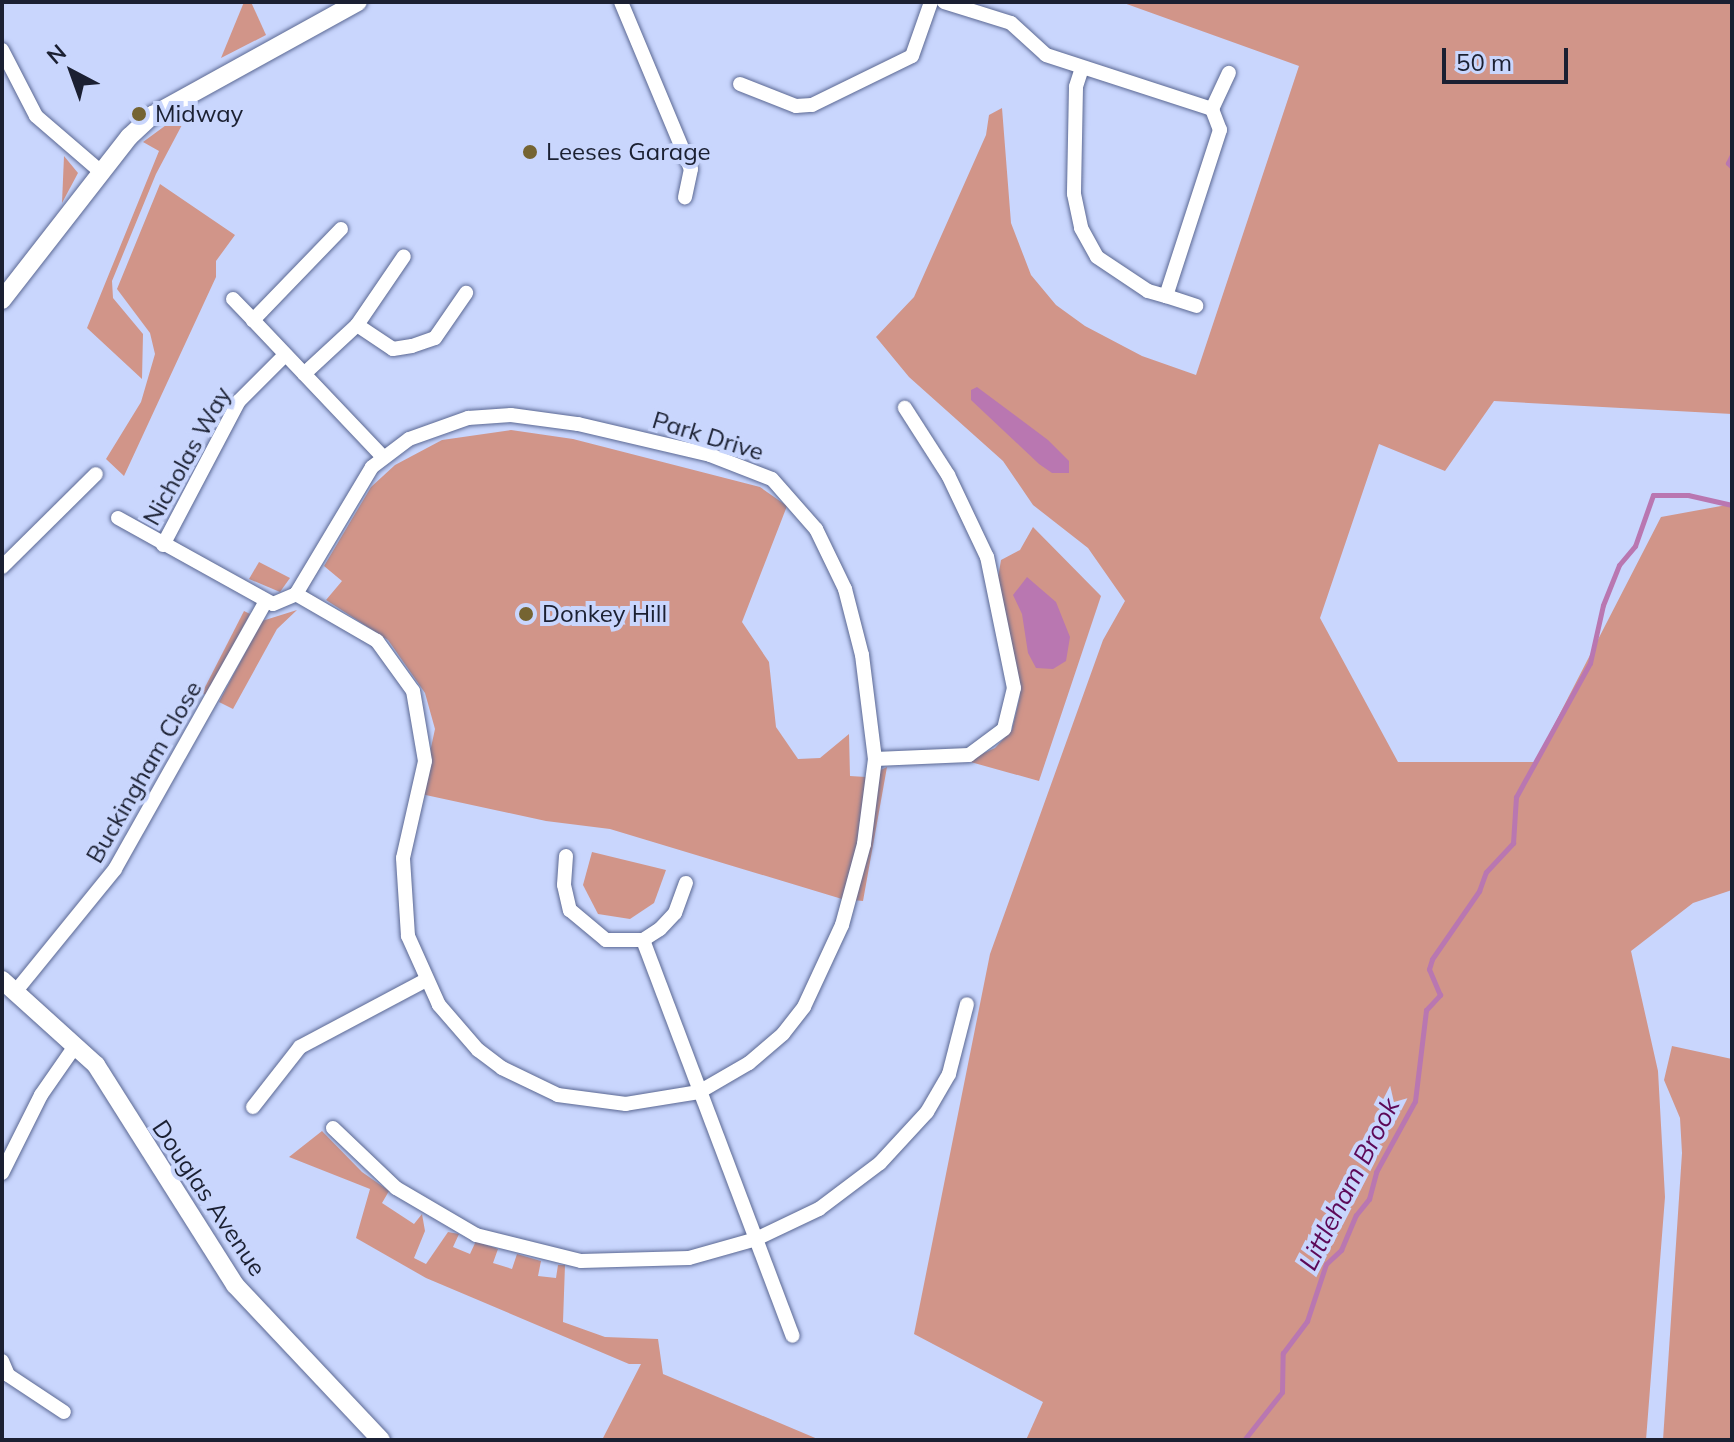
<!DOCTYPE html>
<html>
<head>
<meta charset="utf-8">
<style>
	body { margin:0 }
	#map { position:relative; width:1734px; height:1442px; overflow:hidden; background:#c9d6fd; font-family:Mulish,sans-serif }
	div>[style] { position:absolute }
	.green>* { inset:0; background:#d19589 }
	.water>* { inset:0; background:#b977b1 }
	.stream>* { height:5px; margin:-2.5px; padding:0 2.5px; transform-origin:2.5px; border-radius:2.5px; background:#b977b1 }
	.roads { filter:drop-shadow(0 0 2px #5b6893) drop-shadow(0 0 2px #5b6893) }
	.minor>* { height:14px; margin:-7px; padding:0 7px; transform-origin:7px; border-radius:7px; background:#fff }
	.tertiary>* { height:18px; margin:-9px; padding:0 9px; transform-origin:9px; border-radius:9px; background:#fff }
	.dots>* { width:22px; height:22px; translate:-50% -50%; box-sizing:border-box; border:4px solid #c9d6fd; border-radius:50% }
	span { translate:-50% -50%; white-space:nowrap; text-align:center; line-height:1.15; -webkit-text-stroke:8px #c9d6fd; paint-order:stroke }
	.poi-label { font-size:24px; color:#1b2032 }
	.left { translate:0 -50%; text-align:left }
	.street-label { font-size:24px; color:#1b2032 }
	.water-label { font-size:26px; color:#5d0958; font-style:italic }
	.frame { position:absolute; inset:0; border:4px solid #1b2032; pointer-events:none }
	.north { position:absolute; left:32px; top:32px; width:80px; height:80px; -webkit-text-stroke:6px #c9d6fd; paint-order:stroke; rotate:319deg; font-size:22px; font-weight:700; line-height:32px; text-align:center; color:#1b2032 }
	.north::after { content:''; display:block; margin:auto; width:28px; height:36px; background:#1b2032; clip-path:polygon(50% 0,100% 100%,50% 72%,0 100%) }
	.scale { position:absolute; left:1442px; top:48px; width:126px; height:36px; box-sizing:border-box; border:4px solid #1b2032; border-top:0; padding-left:10px; font-size:24px; line-height:28px; white-space:nowrap; color:#1b2032; -webkit-text-stroke:6px #c9d6fd; paint-order:stroke }
</style>
</head>
<body>
<div id="map">
	<div class="green">
		<div style="clip-path:polygon(244px 2px,251px 2px,266px 35px,221px 58px)"></div>
		<div style="clip-path:polygon(1121px 2px,1732px 2px,1732px 414px,1494px 401px,1445px 471px,1379px 444px,1320px 618px,1398px 762px,1535px 762px,1661px 517px,1732px 504px,1732px 890px,1693px 903px,1631px 951px,1658px 1071px,1665px 1197px,1646px 1440px,1026px 1440px,1043px 1402px,914px 1334px,990px 954px,1103px 640px,1125px 601px,1088px 548px,1033px 505px,1003px 461px,909px 377px,876px 337px,914px 297px,986px 135px,989px 115px,1002px 108px,1011px 223px,1031px 275px,1056px 305px,1085px 326px,1142px 356px,1196px 375px,1299px 66px)"></div>
		<div style="clip-path:polygon(192px 106px,156px 174px,112px 281px,113px 298px,143px 334px,142px 379px,87px 328px,159px 151px,143px 142px)"></div>
		<div style="clip-path:polygon(64px 156px,78px 173px,62px 203px)"></div>
		<div style="clip-path:polygon(160px 184px,235px 235px,216px 261px,216px 277px,124px 476px,106px 459px,141px 402px,155px 354px,150px 333px,117px 289px)"></div>
		<div style="clip-path:polygon(511px 430px,573px 439px,760px 487px,787px 506px,742px 622px,769px 662px,776px 727px,798px 759px,820px 758px,849px 734px,850px 776px,866px 777px,887px 767px,863px 901px,842px 899px,610px 829px,546px 821px,421px 794px,435px 729px,425px 693px,388px 640px,326px 600px,342px 581px,324px 566px,371px 487px,395px 465px,442px 440px)"></div>
		<div style="clip-path:polygon(1033px 527px,1101px 596px,1039px 781px,967px 761px,995px 748px,1012px 730px,1020px 696px,998px 578px,1001px 560px,1020px 550px)"></div>
		<div style="clip-path:polygon(259px 562px,290px 578px,280px 592px,249px 579px)"></div>
		<div style="clip-path:polygon(297px 610px,277px 629px,233px 709px,219px 702px,262px 621px)"></div>
		<div style="clip-path:polygon(244px 611px,250px 614px,206px 695px,202px 693px)"></div>
		<div style="clip-path:polygon(592px 852px,666px 870px,654px 903px,630px 919px,598px 914px,583px 885px)"></div>
		<div style="clip-path:polygon(1672px 1046px,1732px 1059px,1732px 1440px,1663px 1440px,1682px 1153px,1680px 1118px,1664px 1080px)"></div>
		<div style="clip-path:polygon(322px 1131px,362px 1172px,389px 1191px,382px 1203px,414px 1224px,422px 1214px,425px 1231px,414px 1258px,426px 1264px,448px 1232px,459px 1234px,453px 1247px,470px 1254px,476px 1241px,498px 1249px,493px 1263px,512px 1269px,517px 1254px,541px 1261px,538px 1276px,556px 1278px,558px 1265px,565px 1265px,563px 1322px,605px 1337px,658px 1339px,663px 1374px,820px 1440px,602px 1440px,641px 1364px,629px 1364px,426px 1278px,356px 1238px,370px 1189px,289px 1157px)"></div>
	</div>
	<div class="water">
		<div style="clip-path:polygon(977px 387px,1048px 440px,1069px 461px,1069px 473px,1052px 473px,1039px 464px,971px 400px,971px 390px)"></div>
		<div style="clip-path:polygon(1027px 577px,1056px 602px,1070px 637px,1066px 661px,1053px 669px,1036px 668px,1028px 653px,1022px 614px,1013px 595px)"></div>
	</div>
	<div class="stream">
		<div style="left:1732px;top:155px;width:9px;rotate:117deg"></div>
		<div style="left:1728px;top:163px;width:6px;rotate:45deg"></div>
		<div style="left:1244px;top:1440px;width:61px;rotate:-51.6deg"></div>
		<div style="left:1282px;top:1392px;width:39px;rotate:-89deg"></div>
		<div style="left:1283px;top:1353px;width:40px;rotate:-53deg"></div>
		<div style="left:1307px;top:1321px;width:60px;rotate:-71.6deg"></div>
		<div style="left:1326px;top:1264px;width:21px;rotate:-43deg"></div>
		<div style="left:1341px;top:1250px;width:38px;rotate:-67deg"></div>
		<div style="left:1356px;top:1215px;width:21px;rotate:-51deg"></div>
		<div style="left:1369px;top:1199px;width:28px;rotate:-75deg"></div>
		<div style="left:1376px;top:1172px;width:81px;rotate:-61.2deg"></div>
		<div style="left:1415px;top:1101px;width:92px;rotate:-83.1deg"></div>
		<div style="left:1426px;top:1010px;width:21px;rotate:-47deg"></div>
		<div style="left:1440px;top:995px;width:28px;rotate:-113deg"></div>
		<div style="left:1429px;top:969px;width:10px;rotate:-73deg"></div>
		<div style="left:1432px;top:959px;width:83px;rotate:-55.3deg"></div>
		<div style="left:1479px;top:891px;width:20px;rotate:-70deg"></div>
		<div style="left:1486px;top:872px;width:40px;rotate:-47deg"></div>
		<div style="left:1513px;top:843px;width:46px;rotate:-86.3deg"></div>
		<div style="left:1516px;top:797px;width:153px;rotate:-61.1deg"></div>
		<div style="left:1590px;top:663px;width:59px;rotate:-77.4deg"></div>
		<div style="left:1603px;top:605px;width:43px;rotate:-68.2deg"></div>
		<div style="left:1619px;top:565px;width:25px;rotate:-50deg"></div>
		<div style="left:1635px;top:546px;width:54px;rotate:-70.6deg"></div>
		<div style="left:1653px;top:495px;width:35px"></div>
		<div style="left:1688px;top:495px;width:45px;rotate:12.8deg"></div>
	</div>
	<div class="roads">
		<div class="minor">
			<div style="left:621px;top:2px;width:181px;rotate:67.3deg"></div>
			<div style="left:691px;top:169px;width:29px;rotate:102deg"></div>
			<div style="left:944px;top:2px;width:70px;rotate:17.4deg"></div>
			<div style="left:1011px;top:23px;width:47px;rotate:42.4deg"></div>
			<div style="left:1046px;top:55px;width:175px;rotate:18deg"></div>
			<div style="left:1212px;top:109px;width:40px;rotate:-65deg"></div>
			<div style="left:2px;top:50px;width:74px;rotate:62.7deg"></div>
			<div style="left:36px;top:116px;width:86px;rotate:40.7deg"></div>
			<div style="left:1082px;top:68px;width:20px;rotate:108deg"></div>
			<div style="left:1076px;top:87px;width:107px;rotate:91.1deg"></div>
			<div style="left:1074px;top:194px;width:35px;rotate:78deg"></div>
			<div style="left:1081px;top:228px;width:33px;rotate:61deg"></div>
			<div style="left:1097px;top:257px;width:61px;rotate:33.7deg"></div>
			<div style="left:1148px;top:291px;width:19px;rotate:16deg"></div>
			<div style="left:1166px;top:296px;width:175px;rotate:-72deg"></div>
			<div style="left:1220px;top:130px;width:22px;rotate:-111deg"></div>
			<div style="left:740px;top:84px;width:60px;rotate:21.4deg"></div>
			<div style="left:796px;top:106px;width:16px;rotate:-4deg"></div>
			<div style="left:812px;top:105px;width:111px;rotate:-26.1deg"></div>
			<div style="left:912px;top:56px;width:57px;rotate:-70.6deg"></div>
			<div style="left:341px;top:229px;width:127px;rotate:134deg"></div>
			<div style="left:253px;top:320px;width:189px;rotate:46.5deg"></div>
			<div style="left:1166px;top:296px;width:32px;rotate:18deg"></div>
			<div style="left:233px;top:299px;width:29px;rotate:46deg"></div>
			<div style="left:357px;top:325px;width:43px;rotate:33.7deg"></div>
			<div style="left:393px;top:349px;width:19px;rotate:-9deg"></div>
			<div style="left:412px;top:346px;width:24px;rotate:-19deg"></div>
			<div style="left:435px;top:338px;width:55px;rotate:-55.4deg"></div>
			<div style="left:304px;top:374px;width:72px;rotate:-42.8deg"></div>
			<div style="left:357px;top:325px;width:83px;rotate:-55.7deg"></div>
			<div style="left:118px;top:518px;width:177px;rotate:29deg"></div>
			<div style="left:273px;top:604px;width:25px;rotate:-23deg"></div>
			<div style="left:296px;top:594px;width:148px;rotate:-59.1deg"></div>
			<div style="left:372px;top:467px;width:46px;rotate:-37.1deg"></div>
			<div style="left:409px;top:439px;width:63px;rotate:-19.6deg"></div>
			<div style="left:468px;top:418px;width:43px;rotate:-4deg"></div>
			<div style="left:511px;top:415px;width:68px;rotate:7.7deg"></div>
			<div style="left:578px;top:424px;width:136px;rotate:13.2deg"></div>
			<div style="left:710px;top:455px;width:66px;rotate:21.2deg"></div>
			<div style="left:772px;top:479px;width:67px;rotate:48.7deg"></div>
			<div style="left:816px;top:529px;width:67px;rotate:64.2deg"></div>
			<div style="left:845px;top:589px;width:68px;rotate:75.6deg"></div>
			<div style="left:862px;top:655px;width:105px;rotate:82.9deg"></div>
			<div style="left:875px;top:759px;width:86px;rotate:97.4deg"></div>
			<div style="left:864px;top:844px;width:84px;rotate:105.2deg"></div>
			<div style="left:842px;top:925px;width:90px;rotate:114.9deg"></div>
			<div style="left:804px;top:1007px;width:34px;rotate:128deg"></div>
			<div style="left:783px;top:1034px;width:45px;rotate:139.5deg"></div>
			<div style="left:749px;top:1063px;width:58px;rotate:149.9deg"></div>
			<div style="left:699px;top:1092px;width:74px;rotate:170.7deg"></div>
			<div style="left:626px;top:1104px;width:69px;rotate:-172.5deg"></div>
			<div style="left:558px;top:1095px;width:62px;rotate:-154.3deg"></div>
			<div style="left:502px;top:1068px;width:30px;rotate:-143deg"></div>
			<div style="left:478px;top:1050px;width:60px;rotate:-130.9deg"></div>
			<div style="left:439px;top:1005px;width:76px;rotate:-114.2deg"></div>
			<div style="left:408px;top:936px;width:78px;rotate:-93.7deg"></div>
			<div style="left:403px;top:858px;width:99px;rotate:-77.2deg"></div>
			<div style="left:425px;top:761px;width:71px;rotate:-99.7deg"></div>
			<div style="left:413px;top:691px;width:62px;rotate:-125.8deg"></div>
			<div style="left:377px;top:641px;width:94px;rotate:-149.9deg"></div>
			<div style="left:163px;top:545px;width:163px;rotate:-62.2deg"></div>
			<div style="left:239px;top:401px;width:64px;rotate:-45deg"></div>
			<div style="left:2px;top:567px;width:132px;rotate:-44.7deg"></div>
			<div style="left:875px;top:759px;width:94px;rotate:-2.4deg"></div>
			<div style="left:969px;top:755px;width:44px;rotate:-36.6deg"></div>
			<div style="left:1004px;top:729px;width:42px;rotate:-76.3deg"></div>
			<div style="left:1014px;top:688px;width:134px;rotate:-101.6deg"></div>
			<div style="left:987px;top:557px;width:91px;rotate:-115.4deg"></div>
			<div style="left:948px;top:475px;width:80px;rotate:-122.7deg"></div>
			<div style="left:566px;top:856px;width:29px;rotate:94deg"></div>
			<div style="left:564px;top:885px;width:26px;rotate:77deg"></div>
			<div style="left:570px;top:910px;width:47px;rotate:39.8deg"></div>
			<div style="left:606px;top:940px;width:37px"></div>
			<div style="left:643px;top:940px;width:20px;rotate:-33deg"></div>
			<div style="left:660px;top:929px;width:22px;rotate:-47deg"></div>
			<div style="left:675px;top:913px;width:32px;rotate:-70deg"></div>
			<div style="left:643px;top:940px;width:423px;rotate:69.3deg"></div>
			<div style="left:16px;top:991px;width:157px;rotate:-50.9deg"></div>
			<div style="left:115px;top:869px;width:305px;rotate:-60.6deg"></div>
			<div style="left:253px;top:1107px;width:76px;rotate:-51.9deg"></div>
			<div style="left:300px;top:1047px;width:140px;rotate:-28deg"></div>
			<div style="left:333px;top:1128px;width:87px;rotate:43.6deg"></div>
			<div style="left:396px;top:1188px;width:93px;rotate:30.4deg"></div>
			<div style="left:476px;top:1235px;width:108px;rotate:13.9deg"></div>
			<div style="left:581px;top:1261px;width:108px;rotate:-1.6deg"></div>
			<div style="left:689px;top:1258px;width:70px;rotate:-15.8deg"></div>
			<div style="left:756px;top:1239px;width:70px;rotate:-25.5deg"></div>
			<div style="left:819px;top:1209px;width:76px;rotate:-37deg"></div>
			<div style="left:880px;top:1163px;width:69px;rotate:-47.3deg"></div>
			<div style="left:927px;top:1112px;width:44px;rotate:-59.9deg"></div>
			<div style="left:949px;top:1074px;width:72px;rotate:-75.6deg"></div>
			<div style="left:2px;top:1173px;width:87px;rotate:-63.4deg"></div>
			<div style="left:41px;top:1095px;width:60px;rotate:-55.2deg"></div>
			<div style="left:2px;top:1361px;width:15px;rotate:67deg"></div>
			<div style="left:8px;top:1375px;width:67px;rotate:33.5deg"></div>
		</div>
		<div class="tertiary">
			<div style="left:2px;top:300px;width:207px;rotate:-52.1deg"></div>
			<div style="left:129px;top:137px;width:33px;rotate:-43deg"></div>
			<div style="left:153px;top:115px;width:234px;rotate:-28.9deg"></div>
			<div style="left:2px;top:980px;width:127px;rotate:42.1deg"></div>
			<div style="left:96px;top:1065px;width:260px;rotate:57.7deg"></div>
			<div style="left:235px;top:1285px;width:213px;rotate:46.7deg"></div>
		</div>
	</div>
	<div class="dots">
		<div style="left:139px;top:114px;background:#756432"></div>
		<div style="left:530px;top:152px;background:#756432"></div>
		<div style="left:526px;top:614px;background:#756432"></div>
	</div>
	<div class="poi-label">
		<span class="left" style="left:155px;top:114px">Midway</span>
		<span class="left" style="left:546px;top:152px">Leeses Garage</span>
		<span class="left" style="left:542px;top:614px">Donkey Hill</span>
	</div>
	<div class="street-label">
		<span style="left:708px;top:436px;rotate:17deg">Park Drive</span>
		<span style="left:187px;top:456px;rotate:-61deg">Nicholas Way</span>
		<span style="left:144px;top:772px;rotate:-60deg">Buckingham Close</span>
		<span style="left:209px;top:1198px;rotate:56deg">Douglas Avenue</span>
	</div>
	<div class="water-label">
		<span style="left:1349px;top:1184px;rotate:-63deg">Littleham Brook</span>
	</div>
	<div class="frame"></div>
	<div class="north">N</div>
	<div class="scale">50 m</div>
</div>
</body>
</html>
